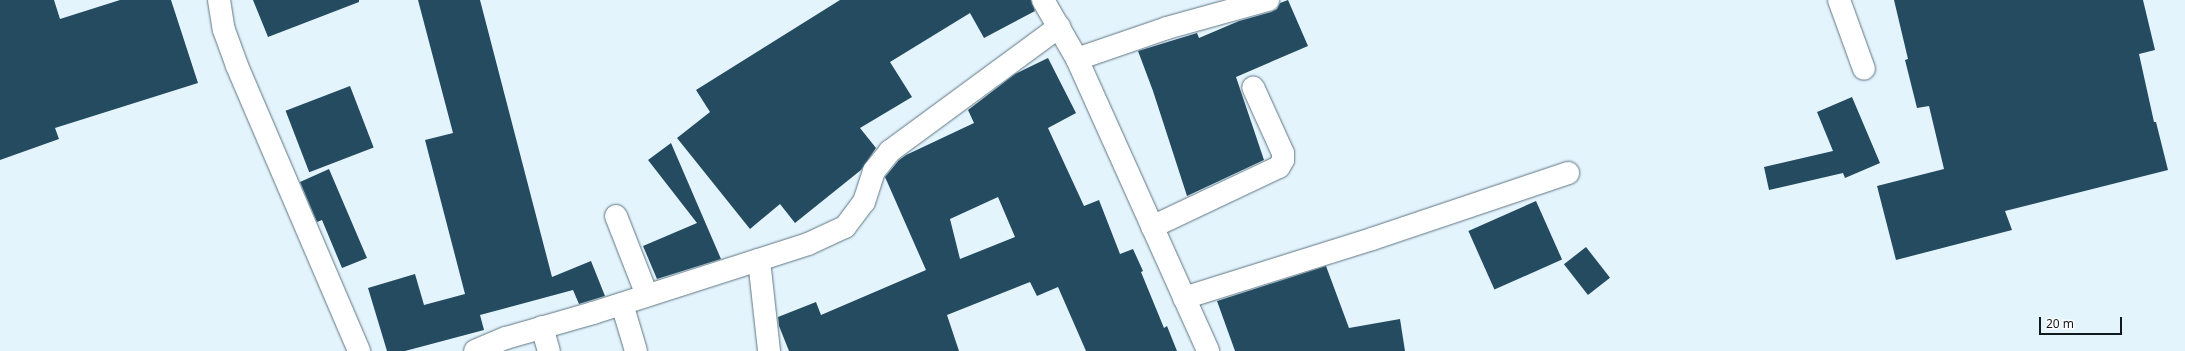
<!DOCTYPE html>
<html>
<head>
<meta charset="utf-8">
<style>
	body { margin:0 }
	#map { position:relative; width:2185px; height:351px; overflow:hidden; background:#e4f4fd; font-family:"Noto Sans",sans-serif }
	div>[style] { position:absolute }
	.building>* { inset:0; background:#244b60; transform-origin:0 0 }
	.roads { filter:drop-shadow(0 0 1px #5d7582) drop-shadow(0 0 1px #5d7582) }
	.minor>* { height:22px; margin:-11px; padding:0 11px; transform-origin:11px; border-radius:11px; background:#fff }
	span { translate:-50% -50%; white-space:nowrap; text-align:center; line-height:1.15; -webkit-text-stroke:4px #fefefe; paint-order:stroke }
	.scale { position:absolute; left:2039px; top:317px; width:83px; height:18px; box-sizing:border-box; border:2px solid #10191e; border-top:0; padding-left:5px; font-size:12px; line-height:14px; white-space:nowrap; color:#10191e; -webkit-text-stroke:3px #fefefe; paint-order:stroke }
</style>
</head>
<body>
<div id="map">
	<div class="building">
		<div style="clip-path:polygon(0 0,54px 0,60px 19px,120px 0,171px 0,198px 83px,55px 128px,59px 139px,0 160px)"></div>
		<div style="clip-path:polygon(253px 0,359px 0,359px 2px,268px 37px)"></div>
		<div style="clip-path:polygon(418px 0,480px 0,552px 277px,591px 261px,605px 296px,579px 304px,573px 290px,480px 315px,484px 330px,405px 351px,387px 351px,368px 288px,415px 274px,424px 305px,465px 294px,425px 140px,453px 133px)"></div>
		<div style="clip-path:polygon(840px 0,1031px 0,1035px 11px,984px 38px,970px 13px,890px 62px,912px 97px,860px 128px,876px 148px,861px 170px,795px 223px,780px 204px,750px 229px,677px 138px,710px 112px,696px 90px)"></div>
		<div style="clip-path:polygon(1288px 0,1308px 46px,1236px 77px,1264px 160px,1187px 196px,1153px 91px,1138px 51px,1197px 33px,1199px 38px,1239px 21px,1271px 12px,1277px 9px,1280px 3px)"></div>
		<div style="clip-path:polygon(1894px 0,2143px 0,2155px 50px,2139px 54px,2154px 122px,2156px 122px,2168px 170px,2005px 211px,2012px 230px,1896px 260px,1877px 186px,1944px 169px,1929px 106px,1917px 108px,1905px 60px,1908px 59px)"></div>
		<div style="clip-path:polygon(evenodd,1048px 58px,1076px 113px,1048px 128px,1084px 206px,1099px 200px,1120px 254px,1133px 249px,1143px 271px,1141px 272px,1164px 328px,1167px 326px,1177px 351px,1086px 351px,1058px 287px,1037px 296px,1030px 282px,947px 315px,959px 351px,789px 351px,779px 326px,778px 317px,816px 302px,821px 315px,926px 270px,885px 177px,899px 160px,906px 155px,974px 123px,968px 110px,1015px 74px,1048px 58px,998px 197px,1015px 237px,960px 259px,950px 219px,998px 197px)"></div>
		<div style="left:350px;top:86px;width:66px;height:69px;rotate:69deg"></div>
		<div style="clip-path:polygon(1852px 97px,1880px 163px,1845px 178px,1843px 173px,1769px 190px,1764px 167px,1833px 151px,1817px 112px)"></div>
		<div style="clip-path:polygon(671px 143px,721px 259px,657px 279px,643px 246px,697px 223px,648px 160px)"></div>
		<div style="clip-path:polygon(329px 169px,367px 258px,342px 268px,322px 220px,317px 222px,300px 182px)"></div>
		<div style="left:1536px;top:201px;width:64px;height:74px;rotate:66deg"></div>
		<div style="left:1586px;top:247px;width:39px;height:28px;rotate:52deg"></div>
		<div style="clip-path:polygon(1326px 266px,1349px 328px,1400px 319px,1405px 351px,1235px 351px,1217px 301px)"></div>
	</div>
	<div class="roads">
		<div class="minor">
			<div style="left:219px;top:0;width:30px;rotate:81deg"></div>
			<div style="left:224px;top:30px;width:38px;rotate:70deg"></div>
			<div style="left:237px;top:66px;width:310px;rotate:66.8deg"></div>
			<div style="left:1043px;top:0;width:68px;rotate:60deg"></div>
			<div style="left:1077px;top:59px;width:320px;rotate:65.8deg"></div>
			<div style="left:1839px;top:0;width:73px;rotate:70.1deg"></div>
			<div style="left:1077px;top:59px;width:95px;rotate:-19deg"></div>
			<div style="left:1167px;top:28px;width:105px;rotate:-15.5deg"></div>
			<div style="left:616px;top:216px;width:85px;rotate:68.6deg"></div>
			<div style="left:1152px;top:227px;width:140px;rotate:-25.3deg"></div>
			<div style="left:1279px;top:167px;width:8px;rotate:-60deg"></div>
			<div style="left:1283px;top:160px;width:7px;rotate:-90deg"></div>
			<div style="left:1283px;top:153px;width:72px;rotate:-114.4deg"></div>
			<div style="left:759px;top:260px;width:92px;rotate:83.7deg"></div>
			<div style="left:1184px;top:298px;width:197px;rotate:-17.4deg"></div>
			<div style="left:1372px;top:239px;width:207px;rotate:-18.6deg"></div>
			<div style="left:622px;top:304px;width:49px;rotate:73.4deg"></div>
			<div style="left:542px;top:327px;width:25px;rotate:74deg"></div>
			<div style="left:475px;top:351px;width:34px;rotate:-23deg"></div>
			<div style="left:506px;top:338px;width:91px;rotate:-16deg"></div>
			<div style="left:593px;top:313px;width:226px;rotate:-17.8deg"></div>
			<div style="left:808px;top:244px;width:41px;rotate:-24.7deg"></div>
			<div style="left:845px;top:227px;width:31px;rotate:-53deg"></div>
			<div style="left:864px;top:202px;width:33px;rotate:-72deg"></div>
			<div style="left:874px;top:171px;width:26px;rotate:-51deg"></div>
			<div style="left:890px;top:151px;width:210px;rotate:-36.3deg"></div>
		</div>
	</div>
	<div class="scale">20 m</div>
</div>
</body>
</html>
